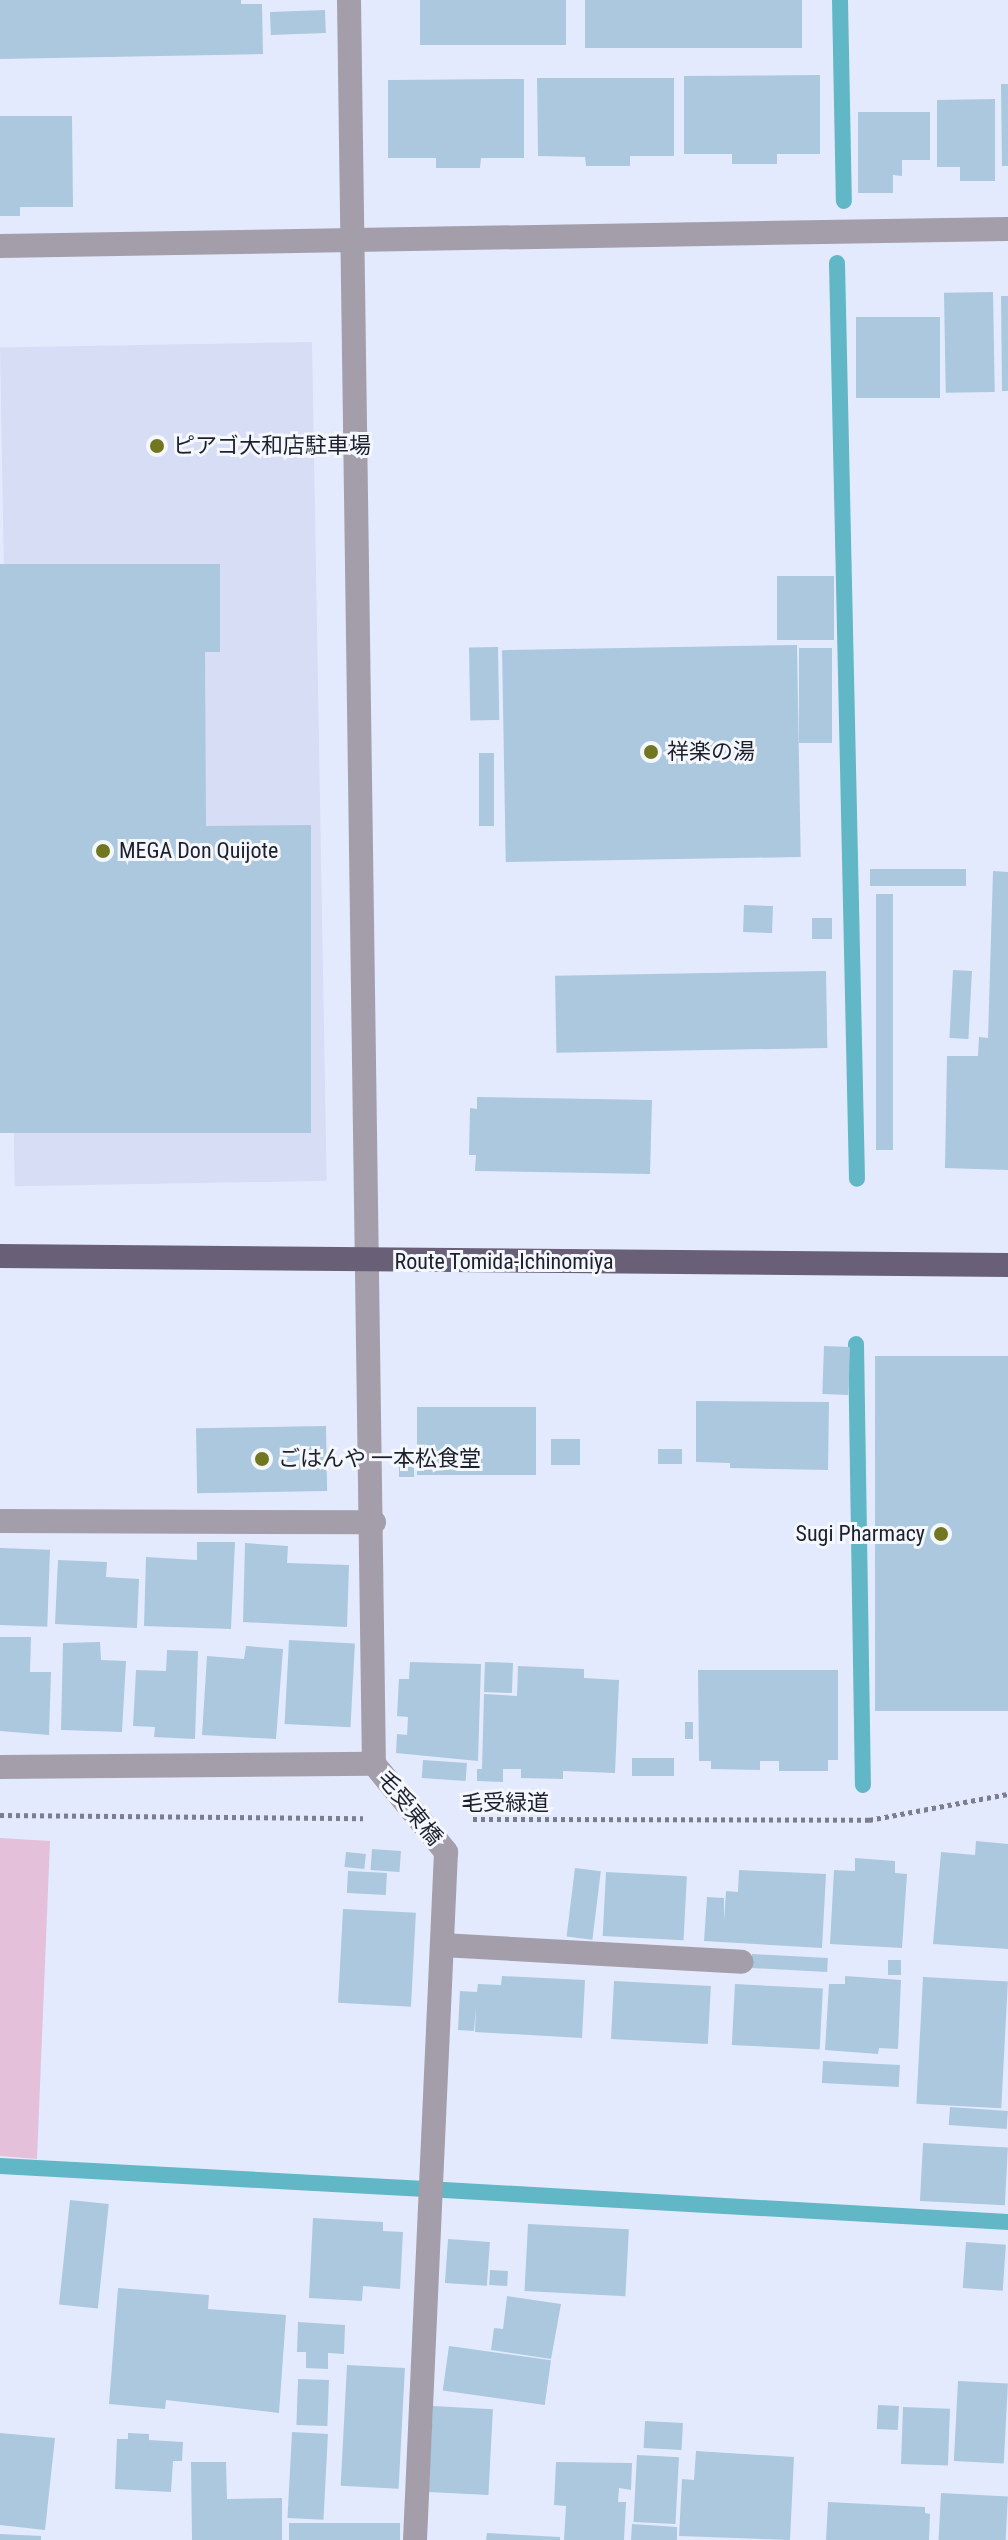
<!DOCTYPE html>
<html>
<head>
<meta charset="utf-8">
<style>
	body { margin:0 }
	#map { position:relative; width:1008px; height:2540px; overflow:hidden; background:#e4eafd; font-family:"Roboto Condensed","Noto Sans JP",sans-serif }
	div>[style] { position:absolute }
	.built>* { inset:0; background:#d6ddf4; transform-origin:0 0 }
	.green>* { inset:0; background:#e4c0da }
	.stream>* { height:16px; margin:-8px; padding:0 8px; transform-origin:8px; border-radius:8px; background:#61b7c5 }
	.building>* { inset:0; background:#abc8de; transform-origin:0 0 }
	.path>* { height:5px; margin-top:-2.5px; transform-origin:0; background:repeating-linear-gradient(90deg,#7a7e8d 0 4px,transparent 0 8px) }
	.minor>* { height:24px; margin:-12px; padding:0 12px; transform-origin:12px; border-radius:12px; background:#a49eab }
	.major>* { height:24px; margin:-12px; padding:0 12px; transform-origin:12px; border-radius:12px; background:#696077 }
	.dots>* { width:22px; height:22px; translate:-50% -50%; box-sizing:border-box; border:4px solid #f5f7fe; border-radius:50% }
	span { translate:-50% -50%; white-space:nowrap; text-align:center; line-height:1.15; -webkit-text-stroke:6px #f5f7fe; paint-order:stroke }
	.poi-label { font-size:22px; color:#1d202b }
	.left { translate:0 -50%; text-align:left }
	.right { translate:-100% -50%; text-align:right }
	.street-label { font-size:22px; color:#1d202b }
</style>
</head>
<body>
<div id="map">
	<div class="built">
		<div style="left:312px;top:342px;width:839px;height:312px;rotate:89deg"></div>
	</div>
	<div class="green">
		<div style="clip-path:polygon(0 1838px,50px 1841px,37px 2159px,0 2156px)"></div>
	</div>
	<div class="stream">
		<div style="left:840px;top:0;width:201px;rotate:88.9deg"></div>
		<div style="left:837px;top:263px;width:916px;rotate:88.75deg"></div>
		<div style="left:856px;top:1344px;width:441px;rotate:89.1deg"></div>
		<div style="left:0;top:2166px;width:421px;rotate:3.1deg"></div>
		<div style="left:444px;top:2190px;width:565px;rotate:3.25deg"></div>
	</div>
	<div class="building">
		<div style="clip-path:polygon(0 0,241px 0,241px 4px,262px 4px,263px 54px,0 59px)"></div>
		<div style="left:420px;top:0;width:146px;height:45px"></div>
		<div style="left:585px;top:0;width:217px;height:48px"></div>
		<div style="left:325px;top:10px;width:23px;height:55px;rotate:88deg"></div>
		<div style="clip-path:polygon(820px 75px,820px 154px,777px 154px,777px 164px,732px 164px,732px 154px,684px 154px,684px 76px)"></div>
		<div style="clip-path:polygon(537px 78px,674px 78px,674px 156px,630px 156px,630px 166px,586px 166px,585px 157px,538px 156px)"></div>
		<div style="clip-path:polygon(524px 79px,524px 158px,481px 158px,480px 168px,436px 168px,436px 158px,388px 158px,388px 80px)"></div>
		<div style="clip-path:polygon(1001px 84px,1008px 84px,1008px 166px,1002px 166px)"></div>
		<div style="clip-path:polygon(995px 99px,995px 181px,960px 181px,960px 167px,937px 167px,937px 100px)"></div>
		<div style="clip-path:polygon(858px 112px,930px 112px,930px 160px,902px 160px,902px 176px,893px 175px,893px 193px,858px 193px)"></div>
		<div style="clip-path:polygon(0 116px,72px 116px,73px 207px,20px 207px,20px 216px,0 216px)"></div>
		<div style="left:993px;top:292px;width:100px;height:49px;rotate:89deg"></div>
		<div style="clip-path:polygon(1001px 296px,1008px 296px,1008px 391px,1002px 391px)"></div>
		<div style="left:856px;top:317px;width:84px;height:81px"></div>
		<div style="clip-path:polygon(0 564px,220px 564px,220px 652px,205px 652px,206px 826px,311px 825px,311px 1133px,0 1133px)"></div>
		<div style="left:834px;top:576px;width:64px;height:57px;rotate:90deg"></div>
		<div style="left:797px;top:645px;width:212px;height:295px;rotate:89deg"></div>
		<div style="left:498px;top:647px;width:73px;height:29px;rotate:89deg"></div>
		<div style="left:799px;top:648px;width:33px;height:95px"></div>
		<div style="left:479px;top:753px;width:15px;height:73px"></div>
		<div style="left:870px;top:869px;width:96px;height:17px"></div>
		<div style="clip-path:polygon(993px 871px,1008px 872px,1008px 1170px,945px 1168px,947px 1056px,978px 1056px,979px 1037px,988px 1038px)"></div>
		<div style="left:876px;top:894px;width:17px;height:256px"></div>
		<div style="left:744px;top:905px;width:29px;height:27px;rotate:2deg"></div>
		<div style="left:812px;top:918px;width:20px;height:21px"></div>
		<div style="left:953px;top:970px;width:19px;height:68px;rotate:3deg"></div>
		<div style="left:826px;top:971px;width:77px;height:271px;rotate:89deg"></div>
		<div style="clip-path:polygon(477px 1097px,652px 1100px,650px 1174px,475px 1171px,476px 1155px,469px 1155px,470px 1108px,477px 1109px)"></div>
		<div style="left:824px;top:1346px;width:26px;height:48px;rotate:2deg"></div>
		<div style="left:875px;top:1356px;width:133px;height:355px"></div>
		<div style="clip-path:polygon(696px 1401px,829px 1402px,828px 1470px,730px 1468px,730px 1463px,696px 1462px)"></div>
		<div style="left:417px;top:1407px;width:119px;height:68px"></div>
		<div style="left:326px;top:1426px;width:65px;height:130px;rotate:89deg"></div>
		<div style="left:551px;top:1439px;width:29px;height:26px"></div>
		<div style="left:658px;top:1449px;width:24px;height:15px"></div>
		<div style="left:399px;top:1461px;width:15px;height:16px"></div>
		<div style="clip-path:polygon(197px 1542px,235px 1542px,231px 1629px,144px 1626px,146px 1557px,197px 1560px)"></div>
		<div style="clip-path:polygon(245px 1543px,288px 1546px,287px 1563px,349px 1565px,347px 1627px,243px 1622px)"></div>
		<div style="left:0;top:1548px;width:50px;height:77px;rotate:2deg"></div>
		<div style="clip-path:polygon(58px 1560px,107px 1562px,106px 1577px,139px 1579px,137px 1628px,55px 1624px)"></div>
		<div style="clip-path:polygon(0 1637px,31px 1637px,30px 1672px,51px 1672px,49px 1735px,0 1731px)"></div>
		<div style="left:289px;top:1640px;width:66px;height:84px;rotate:3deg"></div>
		<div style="clip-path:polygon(100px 1642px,101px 1660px,126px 1661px,122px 1732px,61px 1730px,63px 1643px)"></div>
		<div style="clip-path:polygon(246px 1646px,283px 1649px,276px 1739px,202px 1735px,207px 1656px,244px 1659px)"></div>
		<div style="clip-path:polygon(167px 1650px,198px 1651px,195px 1739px,154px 1737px,155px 1727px,133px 1726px,136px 1670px,166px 1671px)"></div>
		<div style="clip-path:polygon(410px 1662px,481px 1664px,478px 1761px,396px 1753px,397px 1734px,407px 1735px,408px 1717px,397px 1716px,399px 1679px,409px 1679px)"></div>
		<div style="left:485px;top:1662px;width:28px;height:30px;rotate:2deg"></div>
		<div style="clip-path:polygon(518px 1666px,584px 1669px,584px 1678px,619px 1680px,615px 1773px,563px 1771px,563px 1779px,521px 1778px,521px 1769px,503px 1769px,503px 1782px,477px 1781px,477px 1769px,482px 1769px,484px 1694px,517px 1696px)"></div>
		<div style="clip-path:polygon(698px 1670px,838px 1670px,838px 1760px,828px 1760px,828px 1771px,779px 1771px,779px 1761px,760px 1761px,760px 1770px,711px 1769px,711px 1761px,699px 1761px)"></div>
		<div style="left:685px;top:1722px;width:8px;height:17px"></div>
		<div style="left:632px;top:1758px;width:42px;height:18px"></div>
		<div style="left:423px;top:1760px;width:44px;height:18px;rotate:4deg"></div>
		<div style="clip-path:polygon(976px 1841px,1008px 1844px,1008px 1949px,933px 1944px,941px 1852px,975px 1855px)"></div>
		<div style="left:372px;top:1849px;width:29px;height:21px;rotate:4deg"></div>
		<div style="left:346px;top:1852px;width:20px;height:15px;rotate:6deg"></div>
		<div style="clip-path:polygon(855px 1858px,895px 1861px,895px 1873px,907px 1874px,902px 1948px,830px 1944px,834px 1870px,855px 1871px)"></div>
		<div style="left:575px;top:1868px;width:26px;height:69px;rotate:7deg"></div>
		<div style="clip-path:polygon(739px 1870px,826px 1874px,822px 1948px,704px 1941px,707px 1897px,724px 1898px,724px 1921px,726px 1891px,738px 1892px)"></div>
		<div style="left:348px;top:1871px;width:39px;height:22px;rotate:3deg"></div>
		<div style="left:606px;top:1872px;width:81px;height:64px;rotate:3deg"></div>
		<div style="left:343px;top:1909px;width:73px;height:94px;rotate:3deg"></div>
		<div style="left:752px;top:1954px;width:76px;height:14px;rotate:3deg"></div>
		<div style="left:888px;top:1960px;width:13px;height:15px"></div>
		<div style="clip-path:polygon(502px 1976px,585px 1980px,582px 2038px,475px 2032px,476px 2006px,474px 2031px,458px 2030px,460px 1991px,477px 1992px,478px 1984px,501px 1985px)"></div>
		<div style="clip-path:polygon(845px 1976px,901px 1980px,898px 2049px,879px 2048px,878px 2054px,825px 2050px,829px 1984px,845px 1984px)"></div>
		<div style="left:923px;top:1977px;width:85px;height:127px;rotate:3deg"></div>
		<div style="left:614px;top:1981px;width:97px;height:58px;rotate:3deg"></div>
		<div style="left:735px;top:1984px;width:88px;height:61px;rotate:3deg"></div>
		<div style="left:823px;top:2061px;width:77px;height:22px;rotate:3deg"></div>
		<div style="left:950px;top:2107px;width:58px;height:18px;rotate:4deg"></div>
		<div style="left:923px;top:2143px;width:85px;height:58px;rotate:3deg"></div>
		<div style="left:70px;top:2200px;width:39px;height:105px;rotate:6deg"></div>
		<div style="clip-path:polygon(313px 2218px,383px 2222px,383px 2231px,403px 2232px,400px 2289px,363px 2286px,362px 2301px,309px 2298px)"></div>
		<div style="left:528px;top:2224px;width:101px;height:67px;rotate:3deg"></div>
		<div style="left:448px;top:2239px;width:42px;height:44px;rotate:4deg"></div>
		<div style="left:966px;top:2242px;width:40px;height:46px;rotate:4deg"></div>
		<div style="left:490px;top:2270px;width:18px;height:15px;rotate:3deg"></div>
		<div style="clip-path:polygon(118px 2288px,209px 2295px,208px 2309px,286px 2315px,279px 2413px,166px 2400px,165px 2409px,109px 2404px)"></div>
		<div style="clip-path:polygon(507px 2296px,561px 2304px,551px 2359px,491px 2350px,494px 2328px,503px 2329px)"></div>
		<div style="clip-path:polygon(298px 2322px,345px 2325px,344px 2354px,328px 2353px,328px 2369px,306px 2368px,306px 2352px,297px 2352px)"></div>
		<div style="left:449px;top:2346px;width:103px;height:45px;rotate:8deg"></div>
		<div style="left:347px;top:2365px;width:58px;height:121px;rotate:3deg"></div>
		<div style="left:298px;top:2379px;width:31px;height:46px;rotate:2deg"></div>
		<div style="left:958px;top:2381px;width:50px;height:80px;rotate:3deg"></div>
		<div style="left:878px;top:2405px;width:21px;height:24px;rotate:3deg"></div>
		<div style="left:433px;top:2406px;width:60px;height:86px;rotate:3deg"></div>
		<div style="left:903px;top:2407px;width:47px;height:57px;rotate:2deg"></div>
		<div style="left:645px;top:2421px;width:38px;height:27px;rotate:3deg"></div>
		<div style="left:292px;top:2432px;width:36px;height:86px;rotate:3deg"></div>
		<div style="clip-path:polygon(0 2433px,55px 2438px,45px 2530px,0 2525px)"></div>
		<div style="clip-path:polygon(128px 2433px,149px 2434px,149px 2440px,183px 2442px,182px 2461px,173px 2461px,171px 2492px,115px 2489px,117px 2439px,128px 2439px)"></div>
		<div style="clip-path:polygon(696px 2451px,794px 2457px,790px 2540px,679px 2536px,682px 2479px,694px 2480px)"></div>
		<div style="left:637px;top:2455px;width:42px;height:67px;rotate:3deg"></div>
		<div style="clip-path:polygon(191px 2462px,226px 2462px,227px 2499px,282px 2498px,282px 2540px,192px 2540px)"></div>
		<div style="clip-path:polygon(556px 2462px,632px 2463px,631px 2490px,619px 2488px,618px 2502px,626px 2502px,624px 2540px,564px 2540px,566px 2506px,554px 2505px)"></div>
		<div style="left:941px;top:2493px;width:67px;height:47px;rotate:3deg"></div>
		<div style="clip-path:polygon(828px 2502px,925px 2507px,925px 2513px,930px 2514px,929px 2540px,826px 2540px)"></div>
		<div style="left:289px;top:2523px;width:111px;height:17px"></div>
		<div style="clip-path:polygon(632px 2524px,677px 2527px,677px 2540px,631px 2540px)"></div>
		<div style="clip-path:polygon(487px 2533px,560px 2537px,560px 2540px,486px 2540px)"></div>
		<div style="clip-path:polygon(0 2534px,41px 2536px,41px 2540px,0 2540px)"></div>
	</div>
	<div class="path">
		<div style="left:0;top:1815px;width:363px;rotate:0.5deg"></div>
		<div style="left:473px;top:1819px;width:396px;rotate:0.1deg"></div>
		<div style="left:869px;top:1820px;width:141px;rotate:-10.6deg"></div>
	</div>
	<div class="minor">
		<div style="left:349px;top:0;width:1764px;rotate:89.19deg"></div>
		<div style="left:0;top:246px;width:1008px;rotate:-0.97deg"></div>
		<div style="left:0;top:1521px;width:374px;rotate:0.2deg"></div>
		<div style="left:374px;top:1764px;width:114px;rotate:50.7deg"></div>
		<div style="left:446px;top:1852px;width:689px;rotate:92.58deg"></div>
		<div style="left:0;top:1767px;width:374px;rotate:-0.5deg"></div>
		<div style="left:442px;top:1945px;width:300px;rotate:3.2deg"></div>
	</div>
	<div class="major">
		<div style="left:0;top:1256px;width:1008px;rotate:0.51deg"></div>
	</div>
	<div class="dots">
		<div style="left:157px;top:446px;background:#707720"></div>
		<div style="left:651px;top:752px;background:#707720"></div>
		<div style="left:103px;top:851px;background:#707720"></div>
		<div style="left:262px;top:1459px;background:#707720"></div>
		<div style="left:941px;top:1534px;background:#707720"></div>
	</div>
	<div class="poi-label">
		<span class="left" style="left:173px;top:446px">ピアゴ大和店駐車場</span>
		<span class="left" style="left:667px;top:752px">祥楽の湯</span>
		<span class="left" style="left:119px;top:851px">MEGA Don Quijote</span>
		<span class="left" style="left:278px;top:1459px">ごはんや 一本松食堂</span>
		<span class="right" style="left:925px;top:1534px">Sugi Pharmacy</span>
	</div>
	<div class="street-label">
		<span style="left:504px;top:1262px">Route Tomida-Ichinomiya</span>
		<span style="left:505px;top:1803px">毛受緑道</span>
		<span style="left:410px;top:1808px;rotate:51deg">毛受東橋</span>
	</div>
</div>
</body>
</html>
